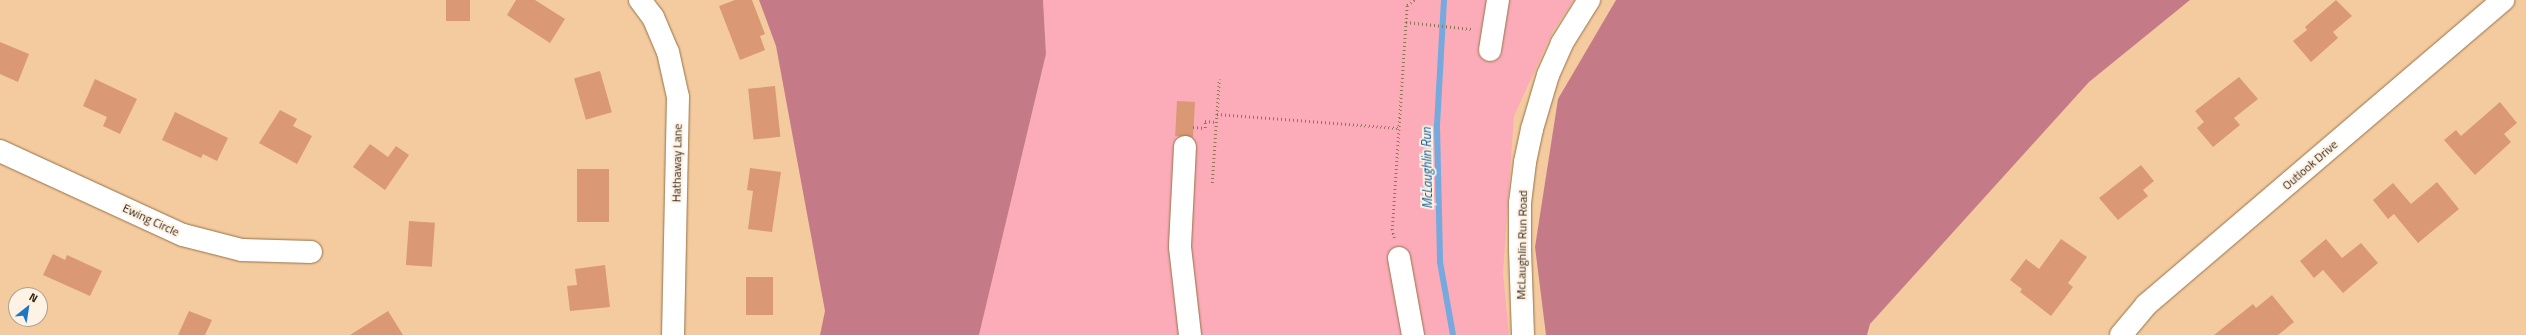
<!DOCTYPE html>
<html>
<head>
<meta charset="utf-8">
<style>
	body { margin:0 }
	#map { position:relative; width:2526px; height:335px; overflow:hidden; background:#f4cb9f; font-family:"Titillium Web",sans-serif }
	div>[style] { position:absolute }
	.green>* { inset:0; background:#fbacb8 }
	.forest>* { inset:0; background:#c57b87 }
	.stream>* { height:6px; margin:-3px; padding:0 3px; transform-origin:3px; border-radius:3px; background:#76a9dd }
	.building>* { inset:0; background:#da9874; transform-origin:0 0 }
	.path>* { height:2.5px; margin-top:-1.25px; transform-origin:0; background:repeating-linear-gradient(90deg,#917556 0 1px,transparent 0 4px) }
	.roads { filter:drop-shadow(0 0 1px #977248) drop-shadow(0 0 1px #977248) }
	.minor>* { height:22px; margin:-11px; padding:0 11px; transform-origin:11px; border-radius:11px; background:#fff }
	.major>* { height:22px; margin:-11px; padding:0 11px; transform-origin:11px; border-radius:11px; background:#fff }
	span { translate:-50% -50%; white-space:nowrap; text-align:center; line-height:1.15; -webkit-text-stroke:4px #fef2e5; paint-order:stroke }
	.street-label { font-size:12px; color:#342513 }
	.water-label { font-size:13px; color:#045897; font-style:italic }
	.north { position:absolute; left:8px; top:287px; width:40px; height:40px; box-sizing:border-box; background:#fef2e5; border:1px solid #ada091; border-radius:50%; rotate:30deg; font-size:11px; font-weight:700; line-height:16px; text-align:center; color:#342513 }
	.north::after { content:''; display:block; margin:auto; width:14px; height:18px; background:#1c78c5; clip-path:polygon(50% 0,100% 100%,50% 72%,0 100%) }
</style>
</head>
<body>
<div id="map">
	<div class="green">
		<div style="clip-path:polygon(1043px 0,1574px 0,1553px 31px,1514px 116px,1503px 273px,1509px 335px,979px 335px,1046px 54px)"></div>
	</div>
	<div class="forest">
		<div style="clip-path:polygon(759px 0,1043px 0,1046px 54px,979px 335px,820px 335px,825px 311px,776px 46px)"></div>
		<div style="clip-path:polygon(1616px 0,2190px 0,2089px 82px,1870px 324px,1867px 335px,1546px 335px,1535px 247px,1558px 99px)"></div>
	</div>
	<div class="stream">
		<div style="left:1444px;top:0;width:126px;rotate:93.2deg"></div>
		<div style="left:1437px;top:126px;width:136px;rotate:88.7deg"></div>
		<div style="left:1440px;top:262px;width:74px;rotate:79.9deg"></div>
	</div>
	<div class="building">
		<div style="left:446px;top:0;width:24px;height:21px"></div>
		<div style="clip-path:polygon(516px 0,535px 0,565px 19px,550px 43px,507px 15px)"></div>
		<div style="clip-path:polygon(735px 0,752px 0,765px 34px,760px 36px,765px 50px,740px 60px,719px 6px)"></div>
		<div style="clip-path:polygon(2336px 0,2352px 16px,2333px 32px,2338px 38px,2311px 62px,2293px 41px,2307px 30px,2305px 27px)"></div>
		<div style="clip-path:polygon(0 42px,29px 54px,18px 82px,0 74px)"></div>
		<div style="left:600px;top:71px;width:43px;height:27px;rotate:74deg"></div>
		<div style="clip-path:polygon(2239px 77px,2258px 99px,2234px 118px,2240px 125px,2213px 147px,2197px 128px,2204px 122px,2195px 111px)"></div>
		<div style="clip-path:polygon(95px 79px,137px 99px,120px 134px,103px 126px,107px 117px,83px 106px)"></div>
		<div style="left:775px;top:86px;width:51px;height:27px;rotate:84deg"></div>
		<div style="left:1177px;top:101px;width:18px;height:35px;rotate:3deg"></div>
		<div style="clip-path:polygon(2500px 102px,2517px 123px,2504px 134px,2511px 142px,2475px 175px,2444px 140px,2456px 130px,2461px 136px)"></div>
		<div style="clip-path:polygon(280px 110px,297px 119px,293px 126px,312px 136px,297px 164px,259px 143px)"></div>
		<div style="clip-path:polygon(175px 112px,228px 138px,217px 161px,203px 154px,201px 158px,162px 140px)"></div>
		<div style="clip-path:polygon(370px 144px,388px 157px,396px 146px,409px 155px,385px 190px,353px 167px)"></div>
		<div style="clip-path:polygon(2141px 165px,2154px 181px,2143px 190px,2148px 196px,2118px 220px,2099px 198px)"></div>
		<div style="clip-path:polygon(750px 168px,781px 172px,772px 232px,748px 229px,753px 191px,747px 190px)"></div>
		<div style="left:577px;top:169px;width:32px;height:53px"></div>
		<div style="clip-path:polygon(2437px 182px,2459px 209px,2418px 243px,2394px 214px,2388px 219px,2373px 200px,2393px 183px,2411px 204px)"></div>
		<div style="left:409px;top:221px;width:26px;height:44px;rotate:4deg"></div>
		<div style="clip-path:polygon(2061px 239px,2087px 257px,2068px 283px,2073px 287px,2051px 316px,2020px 292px,2022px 289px,2010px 280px,2026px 259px,2039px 269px)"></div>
		<div style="clip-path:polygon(2326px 239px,2342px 258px,2361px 243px,2378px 263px,2343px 293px,2323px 270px,2314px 278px,2300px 261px)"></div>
		<div style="clip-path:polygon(53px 254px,65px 260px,67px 255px,102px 271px,90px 296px,43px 275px)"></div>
		<div style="clip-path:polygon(605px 265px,610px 307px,570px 311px,567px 286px,577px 285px,575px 269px)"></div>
		<div style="left:746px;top:277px;width:27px;height:38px"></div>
		<div style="clip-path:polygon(2272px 295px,2294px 322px,2278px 335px,2214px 335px,2253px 304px,2256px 308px)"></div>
		<div style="clip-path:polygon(189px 311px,212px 320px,205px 335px,178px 335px)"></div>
		<div style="clip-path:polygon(388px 311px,403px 335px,350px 335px)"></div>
	</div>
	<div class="path">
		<div style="left:1406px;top:22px;width:66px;rotate:6.1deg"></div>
		<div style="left:1217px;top:114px;width:182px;rotate:4.4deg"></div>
		<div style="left:1193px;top:127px;width:12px;rotate:5deg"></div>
		<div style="left:1205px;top:128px;width:7px;rotate:-90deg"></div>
		<div style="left:1205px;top:121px;width:11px;rotate:5deg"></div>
		<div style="left:1212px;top:183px;width:104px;rotate:-86.1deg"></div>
		<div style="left:1394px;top:238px;width:8px;rotate:-104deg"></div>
		<div style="left:1392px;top:230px;width:225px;rotate:-86.2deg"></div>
		<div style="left:1407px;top:5px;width:9px;rotate:-36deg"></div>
	</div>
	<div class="roads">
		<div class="minor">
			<div style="left:640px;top:0;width:21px;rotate:53deg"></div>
			<div style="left:653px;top:17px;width:38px;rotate:67deg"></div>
			<div style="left:668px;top:52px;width:46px;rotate:77.5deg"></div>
			<div style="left:678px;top:97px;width:238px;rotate:91.2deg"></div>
			<div style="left:1490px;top:50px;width:51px;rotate:-80.9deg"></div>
			<div style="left:1185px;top:147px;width:100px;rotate:92.9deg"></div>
			<div style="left:1180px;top:247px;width:89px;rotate:83.5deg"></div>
			<div style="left:0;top:151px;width:201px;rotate:24.7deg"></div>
			<div style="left:183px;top:235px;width:61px;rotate:14.3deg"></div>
			<div style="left:242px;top:250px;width:69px;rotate:1.7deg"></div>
			<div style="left:1399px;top:258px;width:78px;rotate:79.7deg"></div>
			<div style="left:2121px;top:335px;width:39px;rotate:-50deg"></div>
			<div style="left:2146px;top:305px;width:470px;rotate:-40.5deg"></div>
		</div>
		<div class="major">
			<div style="left:1523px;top:335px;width:84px;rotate:-92deg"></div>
			<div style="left:1520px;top:251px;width:48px;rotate:-90deg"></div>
			<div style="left:1520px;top:203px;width:41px;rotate:-83deg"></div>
			<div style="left:1525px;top:162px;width:34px;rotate:-78deg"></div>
			<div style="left:1532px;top:129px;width:56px;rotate:-73.5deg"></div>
			<div style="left:1548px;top:75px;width:35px;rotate:-66deg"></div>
			<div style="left:1562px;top:43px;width:51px;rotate:-57.9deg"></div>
		</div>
	</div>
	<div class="street-label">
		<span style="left:677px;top:163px;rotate:-89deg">Hathaway Lane</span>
		<span style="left:2310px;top:165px;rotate:-41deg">Outlook Drive</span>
		<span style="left:151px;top:220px;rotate:25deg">Ewing Circle</span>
		<span style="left:1522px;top:245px;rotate:-89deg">McLaughlin Run Road</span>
	</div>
	<div class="water-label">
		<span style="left:1427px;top:168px;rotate:-91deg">McLaughlin Run</span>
	</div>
	<div class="north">N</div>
</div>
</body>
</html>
